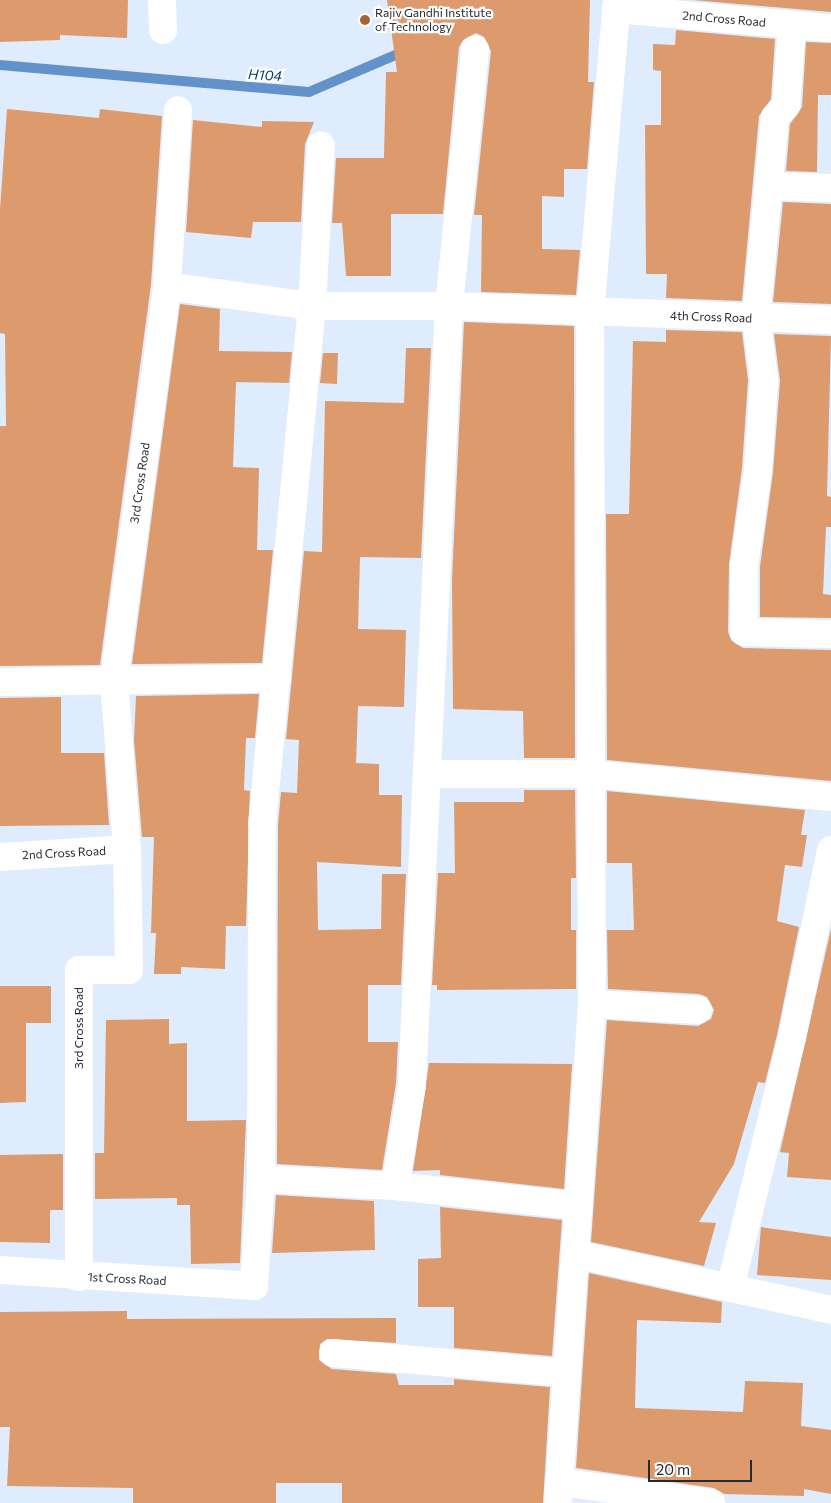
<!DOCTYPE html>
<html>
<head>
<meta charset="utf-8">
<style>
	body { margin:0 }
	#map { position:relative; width:831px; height:1503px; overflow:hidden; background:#dfecfd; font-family:Commissioner,sans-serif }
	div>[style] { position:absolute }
	.stream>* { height:10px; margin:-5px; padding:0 5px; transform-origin:5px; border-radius:5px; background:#6392cb }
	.building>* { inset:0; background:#dc9a6d }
	.minor>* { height:28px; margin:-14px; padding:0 14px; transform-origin:14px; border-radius:14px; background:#fff }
	.tertiary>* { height:28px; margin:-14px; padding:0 14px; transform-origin:14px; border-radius:14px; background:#fff }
	.dots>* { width:14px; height:14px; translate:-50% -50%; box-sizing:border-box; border:2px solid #fff; border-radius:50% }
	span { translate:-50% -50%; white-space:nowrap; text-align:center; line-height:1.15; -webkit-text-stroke:4.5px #fff; paint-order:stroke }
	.poi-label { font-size:12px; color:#242a32 }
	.left { translate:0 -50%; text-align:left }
	.street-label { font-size:12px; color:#242a32 }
	.water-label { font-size:14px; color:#04396d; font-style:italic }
	.scale { position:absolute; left:648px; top:1460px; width:104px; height:22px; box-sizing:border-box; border:2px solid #242a32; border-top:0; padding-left:6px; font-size:15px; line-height:18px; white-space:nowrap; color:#242a32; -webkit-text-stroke:4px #fff; paint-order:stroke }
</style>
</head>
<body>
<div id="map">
	<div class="stream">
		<div style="left:0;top:65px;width:310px;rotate:5deg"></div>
		<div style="left:309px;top:92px;width:107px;rotate:-23.2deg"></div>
	</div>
	<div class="building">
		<div style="clip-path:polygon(0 0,128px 0,127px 38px,60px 35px,60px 40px,0 42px)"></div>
		<div style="clip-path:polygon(387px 0,590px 0,588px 82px,594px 82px,587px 169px,564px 169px,564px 197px,542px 196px,542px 249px,580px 250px,576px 295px,481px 292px,482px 215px,474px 215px,491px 51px,484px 37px,476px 33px,463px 40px,459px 47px,443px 214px,391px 214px,391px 276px,346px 276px,342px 223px,332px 223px,336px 158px,384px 158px,386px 72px,397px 72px)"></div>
		<div style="clip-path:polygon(692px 0,831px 0,831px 12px)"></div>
		<div style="clip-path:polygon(676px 30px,775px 39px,771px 99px,759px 116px,742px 301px,666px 298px,667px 274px,646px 274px,645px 125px,661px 125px,661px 71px,653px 70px,653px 44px,675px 45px)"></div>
		<div style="clip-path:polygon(806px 42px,831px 43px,831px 95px,818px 95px,817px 172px,786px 171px,790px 124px,802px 107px)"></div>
		<div style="clip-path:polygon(7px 109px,99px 118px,100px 109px,162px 116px,151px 284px,100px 665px,0 666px,0 426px,6px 426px,5px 334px,0 333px,0 210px)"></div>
		<div style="clip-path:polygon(193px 120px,262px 127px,262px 121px,314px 122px,305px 144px,301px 222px,253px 222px,251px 238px,186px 232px)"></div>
		<div style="clip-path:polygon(783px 202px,831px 204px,831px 304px,773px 302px)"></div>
		<div style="clip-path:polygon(180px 304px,220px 309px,219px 351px,292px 352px,289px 383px,236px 382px,233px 467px,259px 468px,257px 550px,273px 550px,262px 663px,132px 664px)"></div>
		<div style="clip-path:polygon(464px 322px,574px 326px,575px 758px,524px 758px,523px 711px,453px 709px,452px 580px)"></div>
		<div style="clip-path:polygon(666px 330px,742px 332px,748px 380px,742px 468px,729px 564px,728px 632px,731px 640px,743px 648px,831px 650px,831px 781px,607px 760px,606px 514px,629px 514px,633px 341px,666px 342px)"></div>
		<div style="clip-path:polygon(774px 334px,831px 336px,827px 496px,831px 497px,831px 527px,826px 527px,823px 594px,831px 595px,831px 618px,760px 617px,760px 567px,773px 472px,780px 381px)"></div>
		<div style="clip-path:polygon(406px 348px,431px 348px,421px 558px,360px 557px,358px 629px,406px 630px,404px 707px,358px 706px,356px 763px,379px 764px,379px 795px,402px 795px,401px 867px,317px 862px,318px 930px,381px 929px,382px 874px,406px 874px,401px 985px,368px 985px,368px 1042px,398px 1042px,396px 1083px,382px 1170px,277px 1164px,278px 825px,281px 792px,297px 793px,299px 740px,286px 739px,304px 551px,322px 552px,325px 401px,404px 403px)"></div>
		<div style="clip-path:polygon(323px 353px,338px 353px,337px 384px,320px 383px)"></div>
		<div style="clip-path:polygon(259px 694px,255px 738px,246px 738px,244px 790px,250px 791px,246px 926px,226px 926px,225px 969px,181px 967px,181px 974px,154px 974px,156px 933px,151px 933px,154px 837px,142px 837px,134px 740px,136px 696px)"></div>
		<div style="clip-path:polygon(61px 697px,61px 753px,104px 753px,109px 825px,0 826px,0 698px)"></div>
		<div style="clip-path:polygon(524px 790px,575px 790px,576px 878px,571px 878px,571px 930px,576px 930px,576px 989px,437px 990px,437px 985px,432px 985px,438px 873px,455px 873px,454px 802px,524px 802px)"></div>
		<div style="clip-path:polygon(607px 791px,805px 810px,801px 835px,807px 835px,802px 867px,785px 865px,777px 921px,799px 927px,777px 1035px,765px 1083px,758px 1082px,734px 1164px,699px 1222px,716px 1223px,704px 1266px,591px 1242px,607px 1020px,698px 1026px,711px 1019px,714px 1010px,707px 997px,699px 994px,608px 989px,607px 930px,634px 930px,632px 863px,607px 863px)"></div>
		<div style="clip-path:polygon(831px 929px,831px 1180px,787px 1177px,789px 1153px,780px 1152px)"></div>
		<div style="clip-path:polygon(0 986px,51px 986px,51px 1023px,26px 1023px,26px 1102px,0 1103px)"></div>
		<div style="clip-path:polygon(169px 1019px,169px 1044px,187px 1043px,187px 1121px,246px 1120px,240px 1263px,191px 1264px,190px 1205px,177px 1205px,177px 1198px,95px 1199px,95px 1153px,104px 1153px,106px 1020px)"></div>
		<div style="clip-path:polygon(429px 1063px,572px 1064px,564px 1189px,440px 1175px,440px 1170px,413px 1171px)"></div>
		<div style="clip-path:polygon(63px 1154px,63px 1210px,50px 1210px,50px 1243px,0 1242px,0 1155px)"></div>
		<div style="clip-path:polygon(276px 1195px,374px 1201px,375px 1250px,272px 1253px)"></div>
		<div style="clip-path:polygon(440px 1207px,562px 1220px,552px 1356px,454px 1348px,454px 1307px,418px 1307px,418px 1259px,441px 1258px)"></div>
		<div style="clip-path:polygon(761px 1227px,831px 1237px,831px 1280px,757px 1275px)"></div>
		<div style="clip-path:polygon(589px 1273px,722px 1302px,721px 1323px,637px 1320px,635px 1408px,743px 1412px,745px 1381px,803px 1383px,801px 1426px,831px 1430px,831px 1494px,804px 1489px,804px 1496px,724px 1494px,714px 1488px,576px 1468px)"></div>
		<div style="clip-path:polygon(127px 1311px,127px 1319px,396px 1318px,396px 1343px,327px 1339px,320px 1344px,319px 1360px,332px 1369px,396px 1374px,399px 1385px,454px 1385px,454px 1379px,550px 1387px,543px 1503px,342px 1503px,342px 1483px,276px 1483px,276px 1503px,133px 1503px,133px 1488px,7px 1486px,10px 1427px,0 1427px,0 1312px)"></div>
	</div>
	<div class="minor">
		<div style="left:162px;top:0;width:30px;rotate:88deg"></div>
		<div style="left:616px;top:9px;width:216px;rotate:5.1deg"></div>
		<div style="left:792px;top:25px;width:81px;rotate:94.2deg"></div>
		<div style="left:786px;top:106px;width:16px;rotate:135deg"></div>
		<div style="left:775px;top:117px;width:202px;rotate:95.4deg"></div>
		<div style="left:756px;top:318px;width:63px;rotate:82.6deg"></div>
		<div style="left:764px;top:380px;width:90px;rotate:93.8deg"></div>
		<div style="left:758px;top:470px;width:97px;rotate:98.3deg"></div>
		<div style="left:744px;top:566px;width:66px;rotate:90deg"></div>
		<div style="left:744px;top:632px;width:87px;rotate:1.3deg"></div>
		<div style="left:769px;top:186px;width:62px;rotate:1.8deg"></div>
		<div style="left:167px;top:286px;width:146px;rotate:7.9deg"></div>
		<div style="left:312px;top:306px;width:137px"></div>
		<div style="left:449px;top:306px;width:382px;rotate:2.1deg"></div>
		<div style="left:0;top:682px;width:277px;rotate:-0.8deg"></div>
		<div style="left:429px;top:774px;width:162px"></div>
		<div style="left:591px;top:774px;width:460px;rotate:-90.1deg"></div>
		<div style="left:590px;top:314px;width:315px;rotate:-85.1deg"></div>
		<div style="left:0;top:857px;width:127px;rotate:-3.6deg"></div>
		<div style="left:592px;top:1004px;width:106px;rotate:3.2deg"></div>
		<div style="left:261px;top:1179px;width:134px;rotate:3deg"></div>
		<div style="left:395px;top:1186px;width:185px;rotate:6.2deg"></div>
		<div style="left:395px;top:1186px;width:102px;rotate:-80.4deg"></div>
		<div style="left:412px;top:1085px;width:780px;rotate:-87.28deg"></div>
		<div style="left:449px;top:306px;width:258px;rotate:-84.2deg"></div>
		<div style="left:575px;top:1254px;width:262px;rotate:12.3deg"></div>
		<div style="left:0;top:1270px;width:255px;rotate:3.6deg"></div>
		<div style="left:254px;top:1286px;width:107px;rotate:-86.3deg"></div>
		<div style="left:261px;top:1179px;width:355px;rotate:-89.8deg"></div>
		<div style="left:262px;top:824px;width:520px;rotate:-84.49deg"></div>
		<div style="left:312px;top:306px;width:161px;rotate:-86.8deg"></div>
		<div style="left:79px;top:1277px;width:307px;rotate:-90deg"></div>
		<div style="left:79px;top:970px;width:50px"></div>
		<div style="left:129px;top:970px;width:121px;rotate:-90.9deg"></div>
		<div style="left:127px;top:849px;width:169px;rotate:-94.4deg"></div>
		<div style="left:114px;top:680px;width:398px;rotate:-82.3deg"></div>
		<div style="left:167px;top:286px;width:176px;rotate:-86.4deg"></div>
		<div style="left:730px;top:1288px;width:258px;rotate:-76.1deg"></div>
		<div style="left:792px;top:1038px;width:192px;rotate:-78.3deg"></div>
		<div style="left:333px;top:1353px;width:233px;rotate:4.9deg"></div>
		<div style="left:560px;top:1482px;width:153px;rotate:7.9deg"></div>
	</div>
	<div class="tertiary">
		<div style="left:558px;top:1503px;width:500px;rotate:-86.1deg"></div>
		<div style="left:592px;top:1004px;width:230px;rotate:-90.2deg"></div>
		<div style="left:591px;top:774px;width:241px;rotate:5.5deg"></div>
	</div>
	<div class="dots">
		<div style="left:365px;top:20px;background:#a66331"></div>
	</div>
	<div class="poi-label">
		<span class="left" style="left:375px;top:20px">Rajiv Gandhi Institute<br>of Technology</span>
	</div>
	<div class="street-label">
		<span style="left:724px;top:19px;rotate:5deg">2nd Cross Road</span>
		<span style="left:711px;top:317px;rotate:2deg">4th Cross Road</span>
		<span style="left:140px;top:483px;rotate:-82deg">3rd Cross Road</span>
		<span style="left:64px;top:853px;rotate:-3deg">2nd Cross Road</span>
		<span style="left:79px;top:1028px;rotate:-90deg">3rd Cross Road</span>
		<span style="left:127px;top:1279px;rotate:3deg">1st Cross Road</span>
	</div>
	<div class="water-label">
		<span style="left:265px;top:75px;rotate:3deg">H104</span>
	</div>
	<div class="scale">20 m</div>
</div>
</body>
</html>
